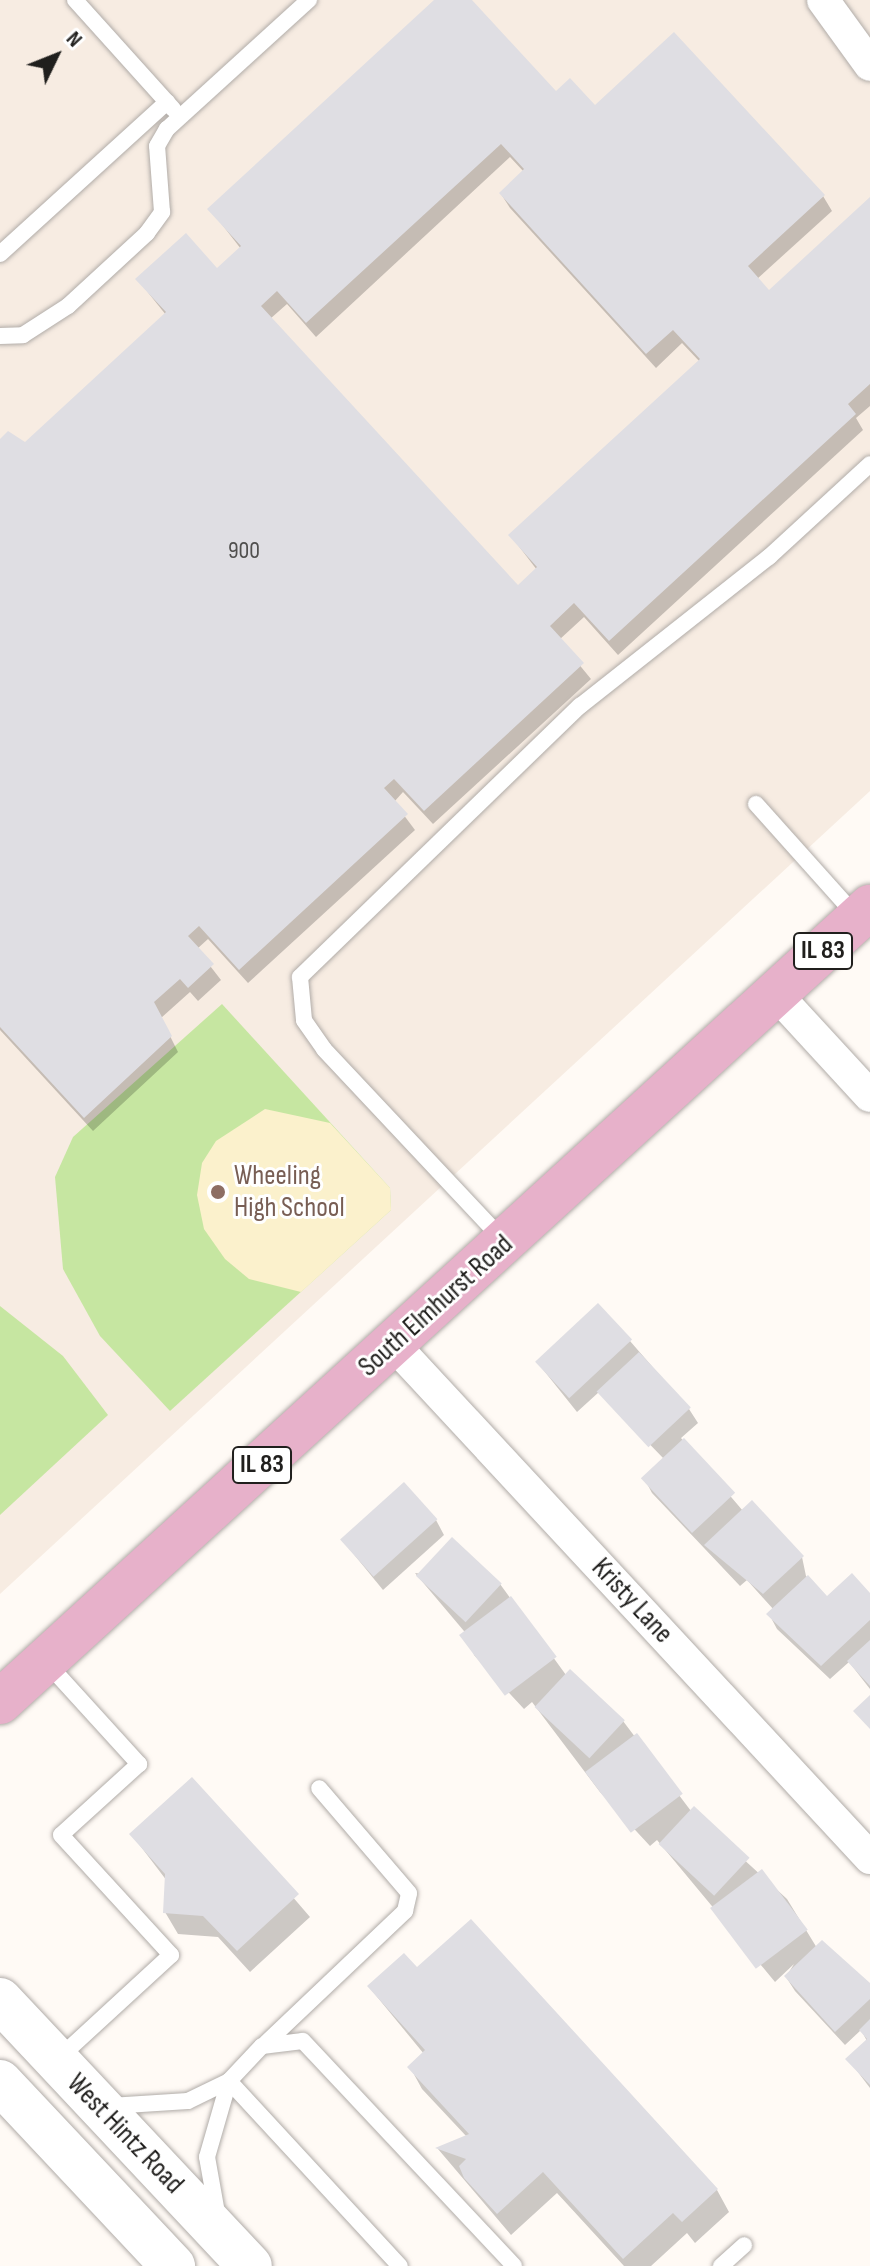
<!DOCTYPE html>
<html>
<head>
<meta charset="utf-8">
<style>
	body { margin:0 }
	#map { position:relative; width:870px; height:2266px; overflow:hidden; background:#fffaf5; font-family:"Sofia Sans Condensed",sans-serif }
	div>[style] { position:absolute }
	.built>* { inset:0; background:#f7ece2 }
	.green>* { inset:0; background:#c6e6a1 }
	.sand>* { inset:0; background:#fbf1cc }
	.shadow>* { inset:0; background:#0003 }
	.building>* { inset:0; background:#dfdee3; transform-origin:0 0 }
	.roads { filter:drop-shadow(0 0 2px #b1aca8) drop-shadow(0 0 2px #b1aca8) }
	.lane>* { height:16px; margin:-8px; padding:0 8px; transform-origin:8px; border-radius:8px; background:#fff }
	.street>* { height:32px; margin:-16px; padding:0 16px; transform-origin:16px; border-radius:16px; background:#fff }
	.secondary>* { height:44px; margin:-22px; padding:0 22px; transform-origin:22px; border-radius:22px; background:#fff }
	.primary>* { height:44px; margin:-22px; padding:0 22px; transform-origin:22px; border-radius:22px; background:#e7b1ca }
	.dots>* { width:22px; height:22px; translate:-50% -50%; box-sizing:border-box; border:4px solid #fff; border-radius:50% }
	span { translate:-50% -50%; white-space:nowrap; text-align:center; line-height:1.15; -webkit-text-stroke:6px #fff; paint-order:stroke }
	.number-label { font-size:24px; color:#504f4e }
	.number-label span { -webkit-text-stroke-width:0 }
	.shield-label span { padding:2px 6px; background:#fff; border:2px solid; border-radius:6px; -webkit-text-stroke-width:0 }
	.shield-label { font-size:26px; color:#201f1d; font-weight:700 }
	.education-label { font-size:28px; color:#785e54 }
	.left { translate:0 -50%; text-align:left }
	.street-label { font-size:28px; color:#201f1d }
	.north { position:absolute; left:16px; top:16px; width:80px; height:80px; -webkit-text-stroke:6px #fff; paint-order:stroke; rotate:47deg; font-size:22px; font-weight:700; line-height:32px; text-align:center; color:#201f1d }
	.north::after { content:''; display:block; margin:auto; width:28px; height:36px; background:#201f1d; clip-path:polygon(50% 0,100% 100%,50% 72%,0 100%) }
</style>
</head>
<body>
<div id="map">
	<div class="built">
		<div style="clip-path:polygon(0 0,870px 0,870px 791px,0 1594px)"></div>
	</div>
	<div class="green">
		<div style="clip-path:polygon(222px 1004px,390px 1188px,391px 1210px,170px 1411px,100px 1336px,63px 1269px,55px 1177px,73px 1137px)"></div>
		<div style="clip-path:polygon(0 1306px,63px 1356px,108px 1415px,0 1515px)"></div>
	</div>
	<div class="sand">
		<div style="clip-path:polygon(265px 1109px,330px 1123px,390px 1188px,391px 1210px,301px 1292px,249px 1279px,225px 1259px,204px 1229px,197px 1195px,202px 1163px,216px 1141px)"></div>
	</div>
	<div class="shadow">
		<div style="clip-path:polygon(evenodd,436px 0,470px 0,556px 94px,823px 196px,832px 211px,757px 279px,769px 292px,870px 200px,870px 406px,856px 418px,863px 430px,618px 655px,584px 617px,559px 640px,591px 679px,433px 824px,403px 792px,394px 802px,415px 830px,248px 983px,208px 939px,197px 949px,221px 980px,198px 1001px,190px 992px,161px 1018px,178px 1052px,93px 1131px,0 1030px,0 442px,26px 445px,166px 315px,138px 280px,217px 270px,241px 249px,210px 209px,436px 0,510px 157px,524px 172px,501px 194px,510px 208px,656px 368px,682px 343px,700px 362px,511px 536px,537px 570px,518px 588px,270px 319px,287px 304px,316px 337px,510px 157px)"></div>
		<div style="clip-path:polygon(630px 1341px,689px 1409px,698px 1423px,681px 1438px,743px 1511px,802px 1557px,806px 1576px,827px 1599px,870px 1595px,870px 1689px,849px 1662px,830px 1679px,777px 1629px,769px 1614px,774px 1610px,747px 1580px,740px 1586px,652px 1493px,644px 1478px,664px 1459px,599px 1392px,577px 1412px,537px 1362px)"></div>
		<div style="clip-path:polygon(436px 1520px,444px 1535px,383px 1590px,343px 1541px)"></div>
		<div style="clip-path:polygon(415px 1573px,500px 1584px,566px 1675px,623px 1721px,691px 1811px,787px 1899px,817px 1948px,870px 1987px,870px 2088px,848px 2059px,867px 2041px,861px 2030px,845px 2045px,795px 1991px,786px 1977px,794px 1964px,775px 1982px,657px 1840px,650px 1846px,600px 1792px,532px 1702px,524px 1709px,474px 1655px,469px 1637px)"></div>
		<div style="clip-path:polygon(192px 1780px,310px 1917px,250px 1972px,218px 1937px,178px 1934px,165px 1912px,167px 1881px,132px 1835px)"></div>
		<div style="clip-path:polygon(417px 1970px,717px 2190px,729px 2212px,695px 2243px,687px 2233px,651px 2266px,624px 2266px,557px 2193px,511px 2235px,438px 2149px,467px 2137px,422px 2089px,410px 2067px,424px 2054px,369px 1987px)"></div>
	</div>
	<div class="building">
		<div style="clip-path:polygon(evenodd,434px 0,472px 0,556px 91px,570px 78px,595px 105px,674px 32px,825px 195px,748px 266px,769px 290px,870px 197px,870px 384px,848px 404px,856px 414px,609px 641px,574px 603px,550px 626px,584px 663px,424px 811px,394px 779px,384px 788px,408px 814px,239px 970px,199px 926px,188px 936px,214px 964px,188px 988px,180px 979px,154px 1002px,172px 1036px,84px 1118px,0 1027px,0 439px,8px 431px,25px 442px,166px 312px,135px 279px,186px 233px,217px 268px,241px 246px,207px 209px,434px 0,501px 144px,524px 169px,499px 193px,646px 354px,673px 330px,700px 359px,508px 535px,537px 567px,518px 585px,261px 306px,277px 291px,306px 323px,501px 144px)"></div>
		<div style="left:598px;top:1303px;width:50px;height:86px;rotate:47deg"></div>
		<div style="left:639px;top:1352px;width:76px;height:58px;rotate:47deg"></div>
		<div style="left:684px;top:1438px;width:75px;height:59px;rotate:47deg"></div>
		<div style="left:404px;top:1482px;width:50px;height:86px;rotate:48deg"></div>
		<div style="clip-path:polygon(752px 1500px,804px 1556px,763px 1594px,704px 1545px)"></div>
		<div style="left:452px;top:1537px;width:68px;height:53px;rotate:43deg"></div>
		<div style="clip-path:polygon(852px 1573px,870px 1593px,870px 1620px,821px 1666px,766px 1614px,808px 1575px,827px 1596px)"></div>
		<div style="left:511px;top:1596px;width:76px;height:65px;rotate:53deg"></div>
		<div style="clip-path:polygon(870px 1640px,870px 1686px,847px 1661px)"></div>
		<div style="left:570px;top:1669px;width:75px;height:52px;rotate:43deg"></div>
		<div style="clip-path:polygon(870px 1695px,870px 1729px,853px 1711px)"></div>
		<div style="left:637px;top:1733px;width:76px;height:65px;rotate:53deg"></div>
		<div style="clip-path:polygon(192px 1777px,299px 1894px,237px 1951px,203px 1916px,163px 1913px,165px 1874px,129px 1834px)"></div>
		<div style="left:694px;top:1806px;width:76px;height:52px;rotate:43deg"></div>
		<div style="left:762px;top:1869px;width:76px;height:65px;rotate:53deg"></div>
		<div style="clip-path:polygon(471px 1919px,718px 2189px,682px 2222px,673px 2213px,623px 2259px,543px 2172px,497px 2214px,464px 2178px,459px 2166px,466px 2159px,435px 2148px,469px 2134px,407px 2067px,425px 2050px,367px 1986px,404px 1953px,417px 1967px)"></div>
		<div style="clip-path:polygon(822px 1940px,870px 1983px,870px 1999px,835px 2032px,784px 1976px)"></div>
		<div style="clip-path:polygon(870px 2019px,870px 2085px,845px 2059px,867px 2039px,859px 2030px)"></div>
	</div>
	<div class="roads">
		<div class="lane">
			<div style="left:75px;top:0;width:147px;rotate:48deg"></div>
			<div style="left:0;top:254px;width:226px;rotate:-42.3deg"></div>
			<div style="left:0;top:336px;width:23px;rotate:-2deg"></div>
			<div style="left:23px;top:335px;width:54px;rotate:-32.8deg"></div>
			<div style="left:68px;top:306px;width:108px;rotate:-42.7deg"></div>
			<div style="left:147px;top:233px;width:26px;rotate:-54deg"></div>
			<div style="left:162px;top:212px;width:66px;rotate:-94.3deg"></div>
			<div style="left:157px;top:146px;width:20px;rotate:-60deg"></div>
			<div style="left:167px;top:129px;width:192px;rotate:-42.3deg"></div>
			<div style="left:756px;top:804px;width:152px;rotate:48.2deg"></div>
			<div style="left:504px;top:1241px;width:263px;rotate:-133.2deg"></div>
			<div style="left:324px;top:1049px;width:35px;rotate:-125deg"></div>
			<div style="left:304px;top:1020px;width:43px;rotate:-95.3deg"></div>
			<div style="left:300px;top:977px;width:390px;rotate:-44.1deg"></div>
			<div style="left:580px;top:706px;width:241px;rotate:-38.3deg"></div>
			<div style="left:769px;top:557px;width:137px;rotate:-42.6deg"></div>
			<div style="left:47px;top:1663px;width:137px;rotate:47.7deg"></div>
			<div style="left:139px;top:1764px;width:105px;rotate:137.7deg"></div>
			<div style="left:61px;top:1835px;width:163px;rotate:47.5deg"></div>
			<div style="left:171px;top:1955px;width:155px;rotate:137.4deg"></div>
			<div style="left:266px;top:2043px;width:192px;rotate:-43.5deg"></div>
			<div style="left:405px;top:1911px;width:18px;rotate:-77deg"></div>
			<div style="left:409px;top:1893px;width:138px;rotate:-130.6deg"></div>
			<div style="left:110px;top:2106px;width:78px;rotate:-3.7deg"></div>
			<div style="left:188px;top:2101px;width:46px;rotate:-26deg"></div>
			<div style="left:229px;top:2081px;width:48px;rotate:-46.7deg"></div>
			<div style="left:262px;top:2046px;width:41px;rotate:-7deg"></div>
			<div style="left:303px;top:2041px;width:308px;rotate:46.8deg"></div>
			<div style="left:217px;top:2213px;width:57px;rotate:-100.1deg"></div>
			<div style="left:207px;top:2157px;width:79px;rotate:-73.9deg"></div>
			<div style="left:229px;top:2081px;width:252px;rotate:47.3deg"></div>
			<div style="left:721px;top:2266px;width:31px;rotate:-42deg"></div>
		</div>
		<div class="street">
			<div style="left:823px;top:0;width:80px;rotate:54.1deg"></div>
			<div style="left:777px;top:995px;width:137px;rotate:47.4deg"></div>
			<div style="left:394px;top:1345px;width:700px;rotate:47.14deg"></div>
		</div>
		<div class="secondary">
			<div style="left:0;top:2000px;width:365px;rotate:46.8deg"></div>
			<div style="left:0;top:2082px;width:253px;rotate:46.8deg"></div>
		</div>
		<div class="primary">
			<div style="left:0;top:1702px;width:1179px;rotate:-42.42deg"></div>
		</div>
	</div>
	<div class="dots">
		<div style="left:218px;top:1192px;background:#8d6e63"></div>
	</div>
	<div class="number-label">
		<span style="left:244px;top:551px">900</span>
	</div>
	<div class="shield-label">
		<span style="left:823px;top:951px">IL 83</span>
		<span style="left:262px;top:1465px">IL 83</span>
	</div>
	<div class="education-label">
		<span class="left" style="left:234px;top:1192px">Wheeling<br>High School</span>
	</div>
	<div class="street-label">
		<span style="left:436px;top:1306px;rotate:-42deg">South Elmhurst Road</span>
		<span style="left:632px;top:1601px;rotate:47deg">Kristy Lane</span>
		<span style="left:125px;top:2134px;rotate:46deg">West Hintz Road</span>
	</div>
	<div class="north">N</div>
</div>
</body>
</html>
